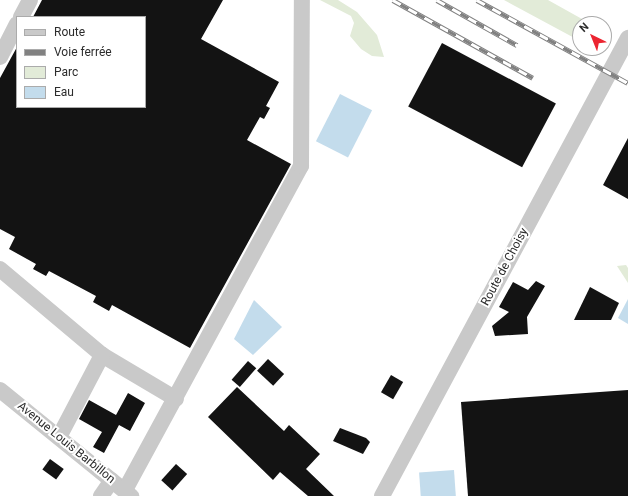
<!DOCTYPE html>
<html>
<head>
<meta charset="utf-8">
<style>
	body { margin:0 }
	#map { position:relative; width:628px; height:496px; overflow:hidden; background:#fff; font-family:Roboto,sans-serif }
	div>[style] { position:absolute }
	.green>* { inset:0; background:#e2ebd8 }
	.water>* { inset:0; background:#c3dcec; transform-origin:0 0 }
	.building>* { inset:0; background:#131313; transform-origin:0 0 }
	.minor>* { height:16px; margin:-8px; padding:0 8px; transform-origin:8px; border-radius:8px; background:#c9c9c9 }
	.rail>* { height:4.5px; margin-top:-2.25px; transform-origin:0; background:repeating-linear-gradient(90deg,#fff 0 9px,#818181 0 18px); box-sizing:border-box; border-block:1px solid #818181 }
	span { translate:-50% -50%; white-space:nowrap; text-align:center; line-height:1.15; -webkit-text-stroke:4px #fff; paint-order:stroke }
	.street-label { font-size:12px; color:#2c2c2c }
	.legend { position:absolute; left:16px; top:16px; width:130px; height:92px; box-sizing:border-box; background:#fff; border:1px solid #ababab; margin:0; padding:5px 7px; list-style:none; font-size:12px; color:#2c2c2c }
	.legend li { display:flex; align-items:center; gap:8px; height:20px }
	.legend b { width:20px; border:1px solid #ababab }
	.north { position:absolute; left:572px; top:16px; width:40px; height:40px; box-sizing:border-box; background:#fff; border:1px solid #ababab; border-radius:50%; rotate:317deg; font-size:11px; font-weight:700; line-height:16px; text-align:center; color:#2c2c2c }
	.north::after { content:''; display:block; margin:auto; width:14px; height:18px; background:#ec2531; clip-path:polygon(50% 0,100% 100%,50% 72%,0 100%) }
</style>
</head>
<body>
<div id="map">
	<div class="green">
		<div style="clip-path:polygon(320px 0,338px 0,357px 12px,377px 35px,384px 57px,372px 56px,361px 49px,350px 36px,354px 23px,351px 16px)"></div>
		<div style="clip-path:polygon(504px 0,548px 0,591px 24px,580px 24px,580px 41px)"></div>
		<div style="clip-path:polygon(626px 265px,628px 268px,628px 283px,617px 266px)"></div>
	</div>
	<div class="water">
		<div style="left:340px;top:94px;width:36px;height:53px;rotate:27deg"></div>
		<div style="clip-path:polygon(628px 299px,628px 324px,618px 318px)"></div>
		<div style="clip-path:polygon(254px 300px,282px 327px,253px 355px,234px 339px)"></div>
		<div style="left:454px;top:470px;width:26px;height:35px;rotate:86deg"></div>
	</div>
	<div class="building">
		<div style="clip-path:polygon(42px 0,223px 0,201px 39px,279px 82px,266px 106px,270px 108px,264px 119px,260px 117px,247px 140px,291px 164px,190px 348px,112px 305px,109px 311px,93px 302px,96px 296px,49px 271px,46px 276px,33px 269px,36px 264px,9px 249px,15px 237px,0 229px,0 78px,17px 47px,17px 107px,145px 107px,145px 17px,33px 17px)"></div>
		<div style="left:442px;top:43px;width:129px;height:72px;rotate:28deg"></div>
		<div style="clip-path:polygon(628px 138px,628px 199px,603px 185px)"></div>
		<div style="clip-path:polygon(536px 281px,545px 286px,527px 317px,528px 334px,495px 336px,492px 326px,509px 312px,499px 307px,513px 282px,528px 290px)"></div>
		<div style="clip-path:polygon(590px 287px,619px 303px,611px 320px,574px 320px)"></div>
		<div style="left:268px;top:359px;width:22px;height:16px;rotate:43deg"></div>
		<div style="left:248px;top:361px;width:11px;height:25px;rotate:41deg"></div>
		<div style="left:391px;top:375px;width:14px;height:20px;rotate:30deg"></div>
		<div style="clip-path:polygon(237px 387px,284px 431px,289px 425px,320px 454px,306px 469px,334px 496px,308px 496px,280px 472px,273px 480px,208px 417px)"></div>
		<div style="clip-path:polygon(628px 390px,628px 496px,468px 496px,461px 402px)"></div>
		<div style="clip-path:polygon(128px 393px,145px 403px,130px 431px,119px 425px,104px 453px,93px 447px,102px 432px,79px 419px,89px 400px,116px 415px)"></div>
		<div style="clip-path:polygon(340px 428px,366px 438px,370px 442px,363px 454px,333px 441px)"></div>
		<div style="left:50px;top:459px;width:17px;height:13px;rotate:36deg"></div>
		<div style="left:176px;top:464px;width:15px;height:22px;rotate:42deg"></div>
	</div>
	<div class="minor">
		<div style="left:21px;top:17px;width:19px;rotate:-62deg"></div>
		<div style="left:0;top:57px;width:37px;rotate:-63deg"></div>
		<div style="left:0;top:269px;width:133px;rotate:40.1deg"></div>
		<div style="left:102px;top:355px;width:86px;rotate:30.7deg"></div>
		<div style="left:0;top:390px;width:169px;rotate:39deg"></div>
		<div style="left:59px;top:437px;width:93px;rotate:-62.3deg"></div>
		<div style="left:125px;top:490px;width:369px;rotate:-61.5deg"></div>
		<div style="left:301px;top:166px;width:166px;rotate:-89.7deg"></div>
		<div style="left:101px;top:496px;width:19px;rotate:-55deg"></div>
		<div style="left:382px;top:496px;width:520px;rotate:-61.76deg"></div>
	</div>
	<div class="rail">
		<div style="left:393px;top:0;width:160px;rotate:29.1deg"></div>
		<div style="left:437px;top:0;width:92px;rotate:29.4deg"></div>
		<div style="left:477px;top:0;width:172px;rotate:28.8deg"></div>
	</div>
	<div class="street-label">
		<span style="left:505px;top:267px;rotate:-62deg">Route de Choisy</span>
		<span style="left:66px;top:443px;rotate:39deg">Avenue Louis Barbillon</span>
	</div>
	<ul class="legend">
	<li><b style="height:5px;background:#c9c9c9"></b>Route</li>
	<li><b style="height:5px;background:#818181"></b>Voie ferrée</li>
	<li><b style="height:11px;background:#e2ebd8"></b>Parc</li>
	<li><b style="height:11px;background:#c3dcec"></b>Eau</li>
	</ul>
	<div class="north">N</div>
</div>
</body>
</html>
